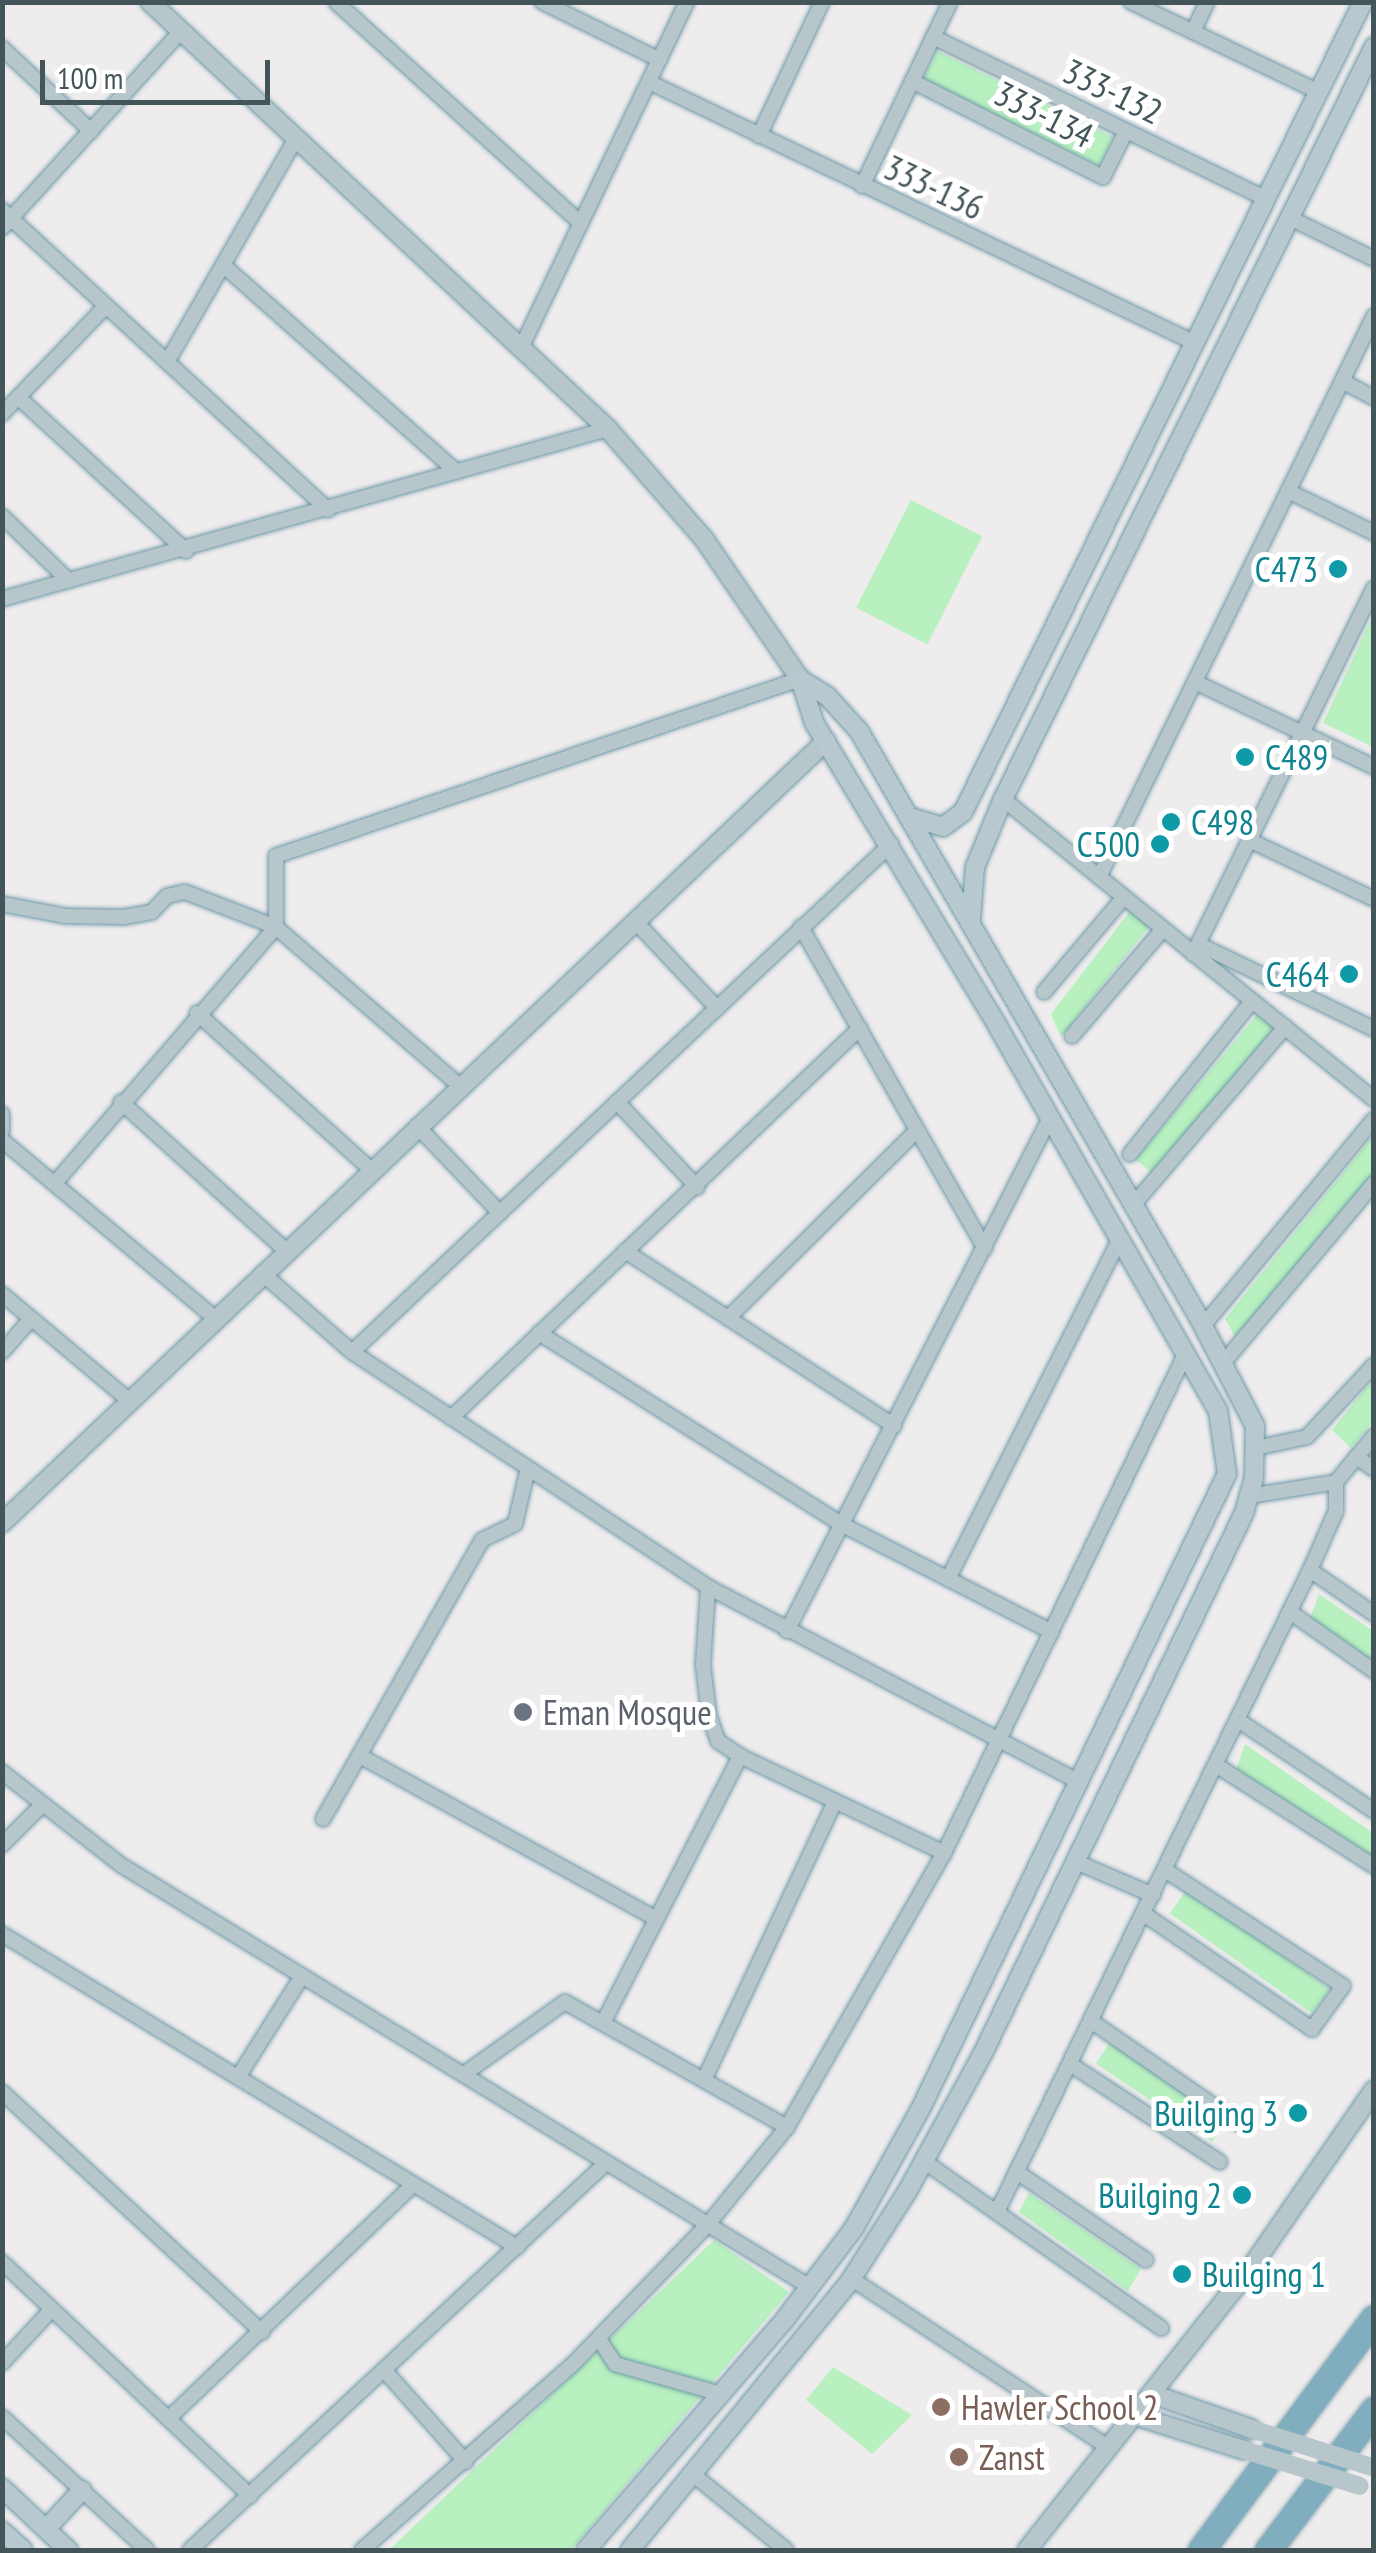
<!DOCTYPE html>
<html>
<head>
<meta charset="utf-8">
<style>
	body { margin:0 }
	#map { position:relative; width:1376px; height:2553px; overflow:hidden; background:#efeced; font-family:"PT Sans Narrow",sans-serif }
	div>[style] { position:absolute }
	.green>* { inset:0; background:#b8f0bf; transform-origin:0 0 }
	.roads { filter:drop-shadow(0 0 2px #6d99a9) drop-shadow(0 0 2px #6d99a9) }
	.minor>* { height:14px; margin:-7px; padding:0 7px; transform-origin:7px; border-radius:7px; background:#b7c6ca }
	.tertiary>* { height:18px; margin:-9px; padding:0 9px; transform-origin:9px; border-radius:9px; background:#b7c6ca }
	.secondary>* { height:18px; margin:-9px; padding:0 9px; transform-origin:9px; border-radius:9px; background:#b7c9cf }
	.motorway>* { height:25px; margin:-12.5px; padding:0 12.5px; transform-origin:12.5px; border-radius:12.5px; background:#81aebe }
	.tertiary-bridge>* { height:18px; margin:-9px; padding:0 9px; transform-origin:9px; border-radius:9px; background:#b7c6ca }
	.dots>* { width:28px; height:28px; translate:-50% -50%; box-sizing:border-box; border:5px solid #fff; border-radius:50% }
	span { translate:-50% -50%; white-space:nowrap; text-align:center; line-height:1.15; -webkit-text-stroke:10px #fff; paint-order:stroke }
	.street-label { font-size:35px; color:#44555a }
	.culture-label { font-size:35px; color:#0d838f }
	.right { translate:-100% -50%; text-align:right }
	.left { translate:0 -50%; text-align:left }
	.worship-label { font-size:35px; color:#5b616d }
	.education-label { font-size:35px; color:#785e54 }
	.frame { position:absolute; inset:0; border:5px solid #44555a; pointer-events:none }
	.scale { position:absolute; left:40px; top:60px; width:230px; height:45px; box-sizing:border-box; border:5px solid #44555a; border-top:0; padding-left:12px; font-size:30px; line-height:35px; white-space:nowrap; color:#44555a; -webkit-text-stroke:8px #fff; paint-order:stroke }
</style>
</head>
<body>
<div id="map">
	<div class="green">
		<div style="left:937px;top:51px;width:196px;height:32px;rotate:26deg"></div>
		<div style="left:911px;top:500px;width:80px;height:121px;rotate:27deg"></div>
		<div style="clip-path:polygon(1373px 615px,1373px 747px,1323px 723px)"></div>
		<div style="clip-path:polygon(1133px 907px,1152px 923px,1061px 1037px,1051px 1014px)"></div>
		<div style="left:1261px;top:1010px;width:25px;height:195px;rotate:40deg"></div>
		<div style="clip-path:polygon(1373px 1136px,1373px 1174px,1237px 1340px,1225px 1319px)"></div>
		<div style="clip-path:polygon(1373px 1379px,1373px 1421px,1351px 1448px,1332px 1430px)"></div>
		<div style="clip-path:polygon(1319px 1594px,1373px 1631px,1373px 1662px,1310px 1619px)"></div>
		<div style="clip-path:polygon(1245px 1744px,1373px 1833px,1373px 1863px,1236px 1770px)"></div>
		<div style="left:1187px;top:1889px;width:174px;height:30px;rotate:35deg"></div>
		<div style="left:1111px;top:2041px;width:140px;height:27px;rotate:34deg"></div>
		<div style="clip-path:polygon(1029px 2193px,1141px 2269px,1128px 2291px,1019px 2212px)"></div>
		<div style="clip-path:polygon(714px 2240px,789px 2292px,571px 2550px,389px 2550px)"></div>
		<div style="clip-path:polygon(833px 2367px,912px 2415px,872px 2454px,806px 2400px)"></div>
	</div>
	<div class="roads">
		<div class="minor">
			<div style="left:336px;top:2px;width:330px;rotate:42.1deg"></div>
			<div style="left:542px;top:2px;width:131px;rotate:26.2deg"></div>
			<div style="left:1131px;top:2px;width:208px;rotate:25.6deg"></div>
			<div style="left:1193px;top:32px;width:33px;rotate:-65deg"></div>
			<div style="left:933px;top:37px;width:370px;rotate:25.9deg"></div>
			<div style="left:2px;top:48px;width:122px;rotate:43deg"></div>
			<div style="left:912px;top:81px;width:214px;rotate:26.7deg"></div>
			<div style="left:1103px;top:177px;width:51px;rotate:-63.4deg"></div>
			<div style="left:649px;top:82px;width:605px;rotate:25.55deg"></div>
			<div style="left:759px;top:136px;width:148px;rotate:-64.8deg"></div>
			<div style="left:862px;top:186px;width:204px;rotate:-64.4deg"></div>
			<div style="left:2px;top:210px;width:443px;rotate:42.6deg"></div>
			<div style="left:1290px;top:218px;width:93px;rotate:26deg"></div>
			<div style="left:2px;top:228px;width:266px;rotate:-47.7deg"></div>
			<div style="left:223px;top:265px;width:312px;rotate:41.5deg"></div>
			<div style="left:521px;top:348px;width:384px;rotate:-64.4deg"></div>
			<div style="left:167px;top:362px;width:260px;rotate:-60deg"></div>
			<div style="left:1342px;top:381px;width:36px;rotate:28deg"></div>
			<div style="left:18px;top:397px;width:228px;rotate:42.5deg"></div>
			<div style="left:2px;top:414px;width:150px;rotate:-46.1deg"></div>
			<div style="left:1288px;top:491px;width:96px;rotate:26deg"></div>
			<div style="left:2px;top:516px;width:93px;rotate:44.1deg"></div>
			<div style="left:2px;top:599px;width:629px;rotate:-15.67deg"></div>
			<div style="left:1195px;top:682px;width:198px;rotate:25.4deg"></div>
			<div style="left:1003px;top:799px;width:477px;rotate:39deg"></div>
			<div style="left:1249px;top:840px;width:138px;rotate:25.3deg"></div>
			<div style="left:1099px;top:877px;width:625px;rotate:-63.89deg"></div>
			<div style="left:2px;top:904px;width:64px;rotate:10.8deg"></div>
			<div style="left:65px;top:916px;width:59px;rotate:1deg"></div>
			<div style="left:124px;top:917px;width:28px;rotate:-10deg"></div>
			<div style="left:152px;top:912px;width:22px;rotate:-47deg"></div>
			<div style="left:167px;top:896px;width:18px;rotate:-13deg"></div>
			<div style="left:185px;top:892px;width:97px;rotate:21deg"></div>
			<div style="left:635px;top:921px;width:120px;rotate:46.7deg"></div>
			<div style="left:801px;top:927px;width:370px;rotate:60.2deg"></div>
			<div style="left:1198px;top:944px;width:195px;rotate:25.8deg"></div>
			<div style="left:1193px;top:954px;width:408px;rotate:-63.7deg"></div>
			<div style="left:1044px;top:992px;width:124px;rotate:-49.9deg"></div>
			<div style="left:197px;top:1013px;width:233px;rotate:42deg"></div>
			<div style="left:1072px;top:1036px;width:140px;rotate:-49.6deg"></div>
			<div style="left:460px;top:1086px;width:243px;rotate:-139.2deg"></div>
			<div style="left:276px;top:927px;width:71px;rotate:-90deg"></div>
			<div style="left:276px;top:856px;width:553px;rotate:-18.66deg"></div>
			<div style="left:121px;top:1102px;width:219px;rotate:42deg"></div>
			<div style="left:617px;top:1102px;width:117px;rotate:46.7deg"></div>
			<div style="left:2px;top:1114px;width:17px;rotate:90deg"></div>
			<div style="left:417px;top:1126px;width:120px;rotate:46.3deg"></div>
			<div style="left:2px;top:1140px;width:278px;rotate:39.9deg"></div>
			<div style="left:1130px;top:1154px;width:196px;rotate:-51.4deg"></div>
			<div style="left:55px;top:1183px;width:338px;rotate:-49.2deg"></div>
			<div style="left:1134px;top:1204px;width:233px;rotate:-49.5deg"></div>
			<div style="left:625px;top:1251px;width:321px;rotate:33deg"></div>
			<div style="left:262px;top:1273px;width:120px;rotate:41.3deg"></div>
			<div style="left:352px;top:1352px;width:427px;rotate:33.4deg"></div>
			<div style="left:708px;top:1587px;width:420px;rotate:27.7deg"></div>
			<div style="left:2px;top:1294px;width:168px;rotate:39.9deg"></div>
			<div style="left:728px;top:1318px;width:265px;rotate:-44.8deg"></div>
			<div style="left:1203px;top:1326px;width:268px;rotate:-50.4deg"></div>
			<div style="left:539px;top:1333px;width:357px;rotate:32.3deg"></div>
			<div style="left:841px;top:1524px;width:237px;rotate:27.1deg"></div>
			<div style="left:2px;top:1352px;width:44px;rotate:-48.7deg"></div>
			<div style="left:352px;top:1352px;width:741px;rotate:-43.3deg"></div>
			<div style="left:1224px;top:1362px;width:234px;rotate:-50deg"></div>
			<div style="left:451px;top:1418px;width:565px;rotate:-43.64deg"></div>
			<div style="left:1256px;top:1448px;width:52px;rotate:-12.2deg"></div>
			<div style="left:1307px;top:1437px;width:98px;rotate:-47.1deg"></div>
			<div style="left:1356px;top:1457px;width:22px;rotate:34deg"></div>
			<div style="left:1249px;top:1496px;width:88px;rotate:-9.1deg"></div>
			<div style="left:1310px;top:1570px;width:78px;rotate:34.5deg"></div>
			<div style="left:948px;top:1579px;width:380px;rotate:-63.2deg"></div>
			<div style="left:708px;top:1587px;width:78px;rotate:93.7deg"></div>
			<div style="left:703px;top:1665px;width:50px;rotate:83.2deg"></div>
			<div style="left:709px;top:1715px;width:28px;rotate:71deg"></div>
			<div style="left:718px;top:1741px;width:27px;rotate:34deg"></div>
			<div style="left:1290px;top:1612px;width:103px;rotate:35.1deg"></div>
			<div style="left:787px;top:1631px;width:576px;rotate:-62.86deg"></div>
			<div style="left:1238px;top:1720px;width:164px;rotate:33.8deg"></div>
			<div style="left:360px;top:1756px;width:338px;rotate:28.8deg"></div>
			<div style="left:1216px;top:1765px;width:188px;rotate:32.6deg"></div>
			<div style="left:2px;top:1772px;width:151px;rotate:38deg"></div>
			<div style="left:121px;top:1865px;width:808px;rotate:31.49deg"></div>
			<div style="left:323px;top:1819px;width:321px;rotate:-60.3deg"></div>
			<div style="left:482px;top:1540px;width:37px;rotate:-26deg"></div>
			<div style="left:515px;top:1524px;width:57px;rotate:-76.9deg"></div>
			<div style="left:2px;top:1845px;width:57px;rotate:-45deg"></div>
			<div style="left:1074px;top:1861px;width:86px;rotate:23.3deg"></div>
			<div style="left:1144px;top:1914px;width:204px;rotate:34.4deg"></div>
			<div style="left:1312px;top:2029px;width:53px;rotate:-54.2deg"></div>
			<div style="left:1343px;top:1986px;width:212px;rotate:-146.9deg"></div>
			<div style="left:2px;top:1934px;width:603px;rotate:31.29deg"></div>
			<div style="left:604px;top:2021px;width:298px;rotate:-62.8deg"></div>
			<div style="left:740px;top:1756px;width:226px;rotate:25.4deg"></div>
			<div style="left:1091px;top:2021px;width:183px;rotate:34.6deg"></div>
			<div style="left:1070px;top:2064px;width:179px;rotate:33.2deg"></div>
			<div style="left:464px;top:2074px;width:124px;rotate:-35.5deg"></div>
			<div style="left:565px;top:2002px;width:255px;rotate:29.4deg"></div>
			<div style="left:238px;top:2077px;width:120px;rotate:-57.6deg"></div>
			<div style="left:704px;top:2080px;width:307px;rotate:-64.8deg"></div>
			<div style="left:2px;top:2092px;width:354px;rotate:42.7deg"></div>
			<div style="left:925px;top:2162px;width:289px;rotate:35.1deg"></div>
			<div style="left:1017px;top:2172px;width:156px;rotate:34.3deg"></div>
			<div style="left:997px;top:2212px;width:714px;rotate:-64.01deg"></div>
			<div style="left:1310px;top:1570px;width:64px;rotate:-66.2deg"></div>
			<div style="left:1336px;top:1511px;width:29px;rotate:-90deg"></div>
			<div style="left:1336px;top:1482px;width:60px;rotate:-50.4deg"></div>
			<div style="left:2px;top:2262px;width:341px;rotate:43.3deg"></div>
			<div style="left:852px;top:2279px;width:304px;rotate:33.3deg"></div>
			<div style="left:599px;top:2339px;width:30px;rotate:57deg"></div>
			<div style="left:615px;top:2364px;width:110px;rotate:15.8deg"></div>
			<div style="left:2px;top:2363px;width:72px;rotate:-47.2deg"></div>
			<div style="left:384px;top:2370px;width:123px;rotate:48.3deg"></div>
			<div style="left:2px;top:2417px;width:197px;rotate:42.5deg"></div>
			<div style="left:168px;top:2419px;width:340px;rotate:-43.7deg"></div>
			<div style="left:695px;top:2476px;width:117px;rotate:39.1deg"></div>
			<div style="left:190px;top:2550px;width:568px;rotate:-42.93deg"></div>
			<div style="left:362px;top:2550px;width:284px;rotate:-41.4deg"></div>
			<div style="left:575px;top:2362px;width:193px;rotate:-46deg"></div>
			<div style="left:709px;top:2223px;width:124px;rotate:-50.9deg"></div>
			<div style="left:787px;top:2127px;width:316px;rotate:-60.2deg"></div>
			<div style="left:944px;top:1853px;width:553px;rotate:-64.18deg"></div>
		</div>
		<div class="tertiary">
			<div style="left:150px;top:2px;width:626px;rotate:42.99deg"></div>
			<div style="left:608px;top:429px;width:146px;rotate:48.9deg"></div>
			<div style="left:704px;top:539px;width:170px;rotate:55.6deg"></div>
			<div style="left:2px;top:1523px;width:1136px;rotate:-43.5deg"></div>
			<div style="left:1152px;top:2394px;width:106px;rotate:19.3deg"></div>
			<div style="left:1133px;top:2415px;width:116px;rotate:17.5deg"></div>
			<div style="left:1027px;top:2550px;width:359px;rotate:-51.6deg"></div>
			<div style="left:1250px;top:2269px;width:218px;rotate:-55.3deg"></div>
		</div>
		<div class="secondary">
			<div style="left:909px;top:817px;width:35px;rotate:16deg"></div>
			<div style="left:943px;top:827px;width:25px;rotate:-37deg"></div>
			<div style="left:963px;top:812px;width:903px;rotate:-63.72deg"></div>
			<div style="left:971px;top:919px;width:52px;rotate:-85.6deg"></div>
			<div style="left:975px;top:867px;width:74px;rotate:-67.6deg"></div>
			<div style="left:1003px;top:799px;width:839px;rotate:-63.74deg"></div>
			<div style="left:2px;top:2488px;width:91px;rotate:43.2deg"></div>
			<div style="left:46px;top:2529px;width:53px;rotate:-47.3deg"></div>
			<div style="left:2px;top:2531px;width:28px;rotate:42deg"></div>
			<div style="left:586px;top:2550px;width:306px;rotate:-49.2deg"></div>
			<div style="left:786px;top:2318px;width:113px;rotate:-52.9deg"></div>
			<div style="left:854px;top:2228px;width:137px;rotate:-60.8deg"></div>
			<div style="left:921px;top:2108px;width:704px;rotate:-64.24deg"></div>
			<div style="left:1227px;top:1474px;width:64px;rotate:-98.1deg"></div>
			<div style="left:1218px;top:1411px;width:441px;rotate:-119.8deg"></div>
			<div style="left:999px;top:1028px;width:358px;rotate:-121.2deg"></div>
			<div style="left:814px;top:722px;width:45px;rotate:-108deg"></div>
			<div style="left:630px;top:2550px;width:348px;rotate:-50.7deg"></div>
			<div style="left:850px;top:2281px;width:106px;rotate:-57.4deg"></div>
			<div style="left:907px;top:2192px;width:158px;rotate:-61.3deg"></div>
			<div style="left:983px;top:2053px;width:600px;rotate:-64.2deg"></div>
			<div style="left:1244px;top:1513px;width:37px;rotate:-74deg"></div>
			<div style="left:1254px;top:1477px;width:51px;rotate:-88.9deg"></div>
			<div style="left:1255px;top:1426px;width:122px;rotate:-117.4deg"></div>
			<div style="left:1199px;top:1318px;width:678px;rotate:-120.08deg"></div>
			<div style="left:859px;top:731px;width:47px;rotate:-132.4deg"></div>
			<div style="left:827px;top:696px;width:32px;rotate:-148deg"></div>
		</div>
		<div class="motorway">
			<div style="left:1201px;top:2550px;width:289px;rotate:-53.3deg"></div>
			<div style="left:1268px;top:2550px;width:176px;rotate:-52.9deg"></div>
		</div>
	</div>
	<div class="tertiary-bridge">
		<div style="left:1252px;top:2429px;width:126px;rotate:17.6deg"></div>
		<div style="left:1244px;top:2450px;width:121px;rotate:17.2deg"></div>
	</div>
	<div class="dots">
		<div style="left:1338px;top:569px;background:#0f9aa8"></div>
		<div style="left:1245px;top:757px;background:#0f9aa8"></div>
		<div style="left:1171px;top:822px;background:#0f9aa8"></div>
		<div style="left:1160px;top:844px;background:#0f9aa8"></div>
		<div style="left:1349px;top:974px;background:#0f9aa8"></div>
		<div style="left:523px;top:1712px;background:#6b7280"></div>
		<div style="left:1298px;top:2113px;background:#0f9aa8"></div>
		<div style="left:1242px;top:2195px;background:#0f9aa8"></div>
		<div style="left:1182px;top:2274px;background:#0f9aa8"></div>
		<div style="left:941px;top:2407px;background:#8d6e63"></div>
		<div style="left:959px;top:2457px;background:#8d6e63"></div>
	</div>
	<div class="street-label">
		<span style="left:1113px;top:91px;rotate:26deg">333-132</span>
		<span style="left:1044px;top:114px;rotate:27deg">333-134</span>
		<span style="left:934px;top:187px;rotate:25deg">333-136</span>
	</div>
	<div class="culture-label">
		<span class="right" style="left:1318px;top:569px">C473</span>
		<span class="left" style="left:1265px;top:757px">C489</span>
		<span class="left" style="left:1191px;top:822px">C498</span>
		<span class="right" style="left:1140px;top:844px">C500</span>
		<span class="right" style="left:1329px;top:974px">C464</span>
		<span class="right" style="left:1278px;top:2113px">Builging 3</span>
		<span class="right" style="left:1222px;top:2195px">Builging 2</span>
		<span class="left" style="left:1202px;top:2274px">Builging 1</span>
	</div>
	<div class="worship-label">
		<span class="left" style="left:543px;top:1712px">Eman Mosque</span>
	</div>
	<div class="education-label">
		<span class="left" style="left:961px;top:2407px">Hawler School 2</span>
		<span class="left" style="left:979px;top:2457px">Zanst</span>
	</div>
	<div class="frame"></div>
	<div class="scale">100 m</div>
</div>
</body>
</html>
